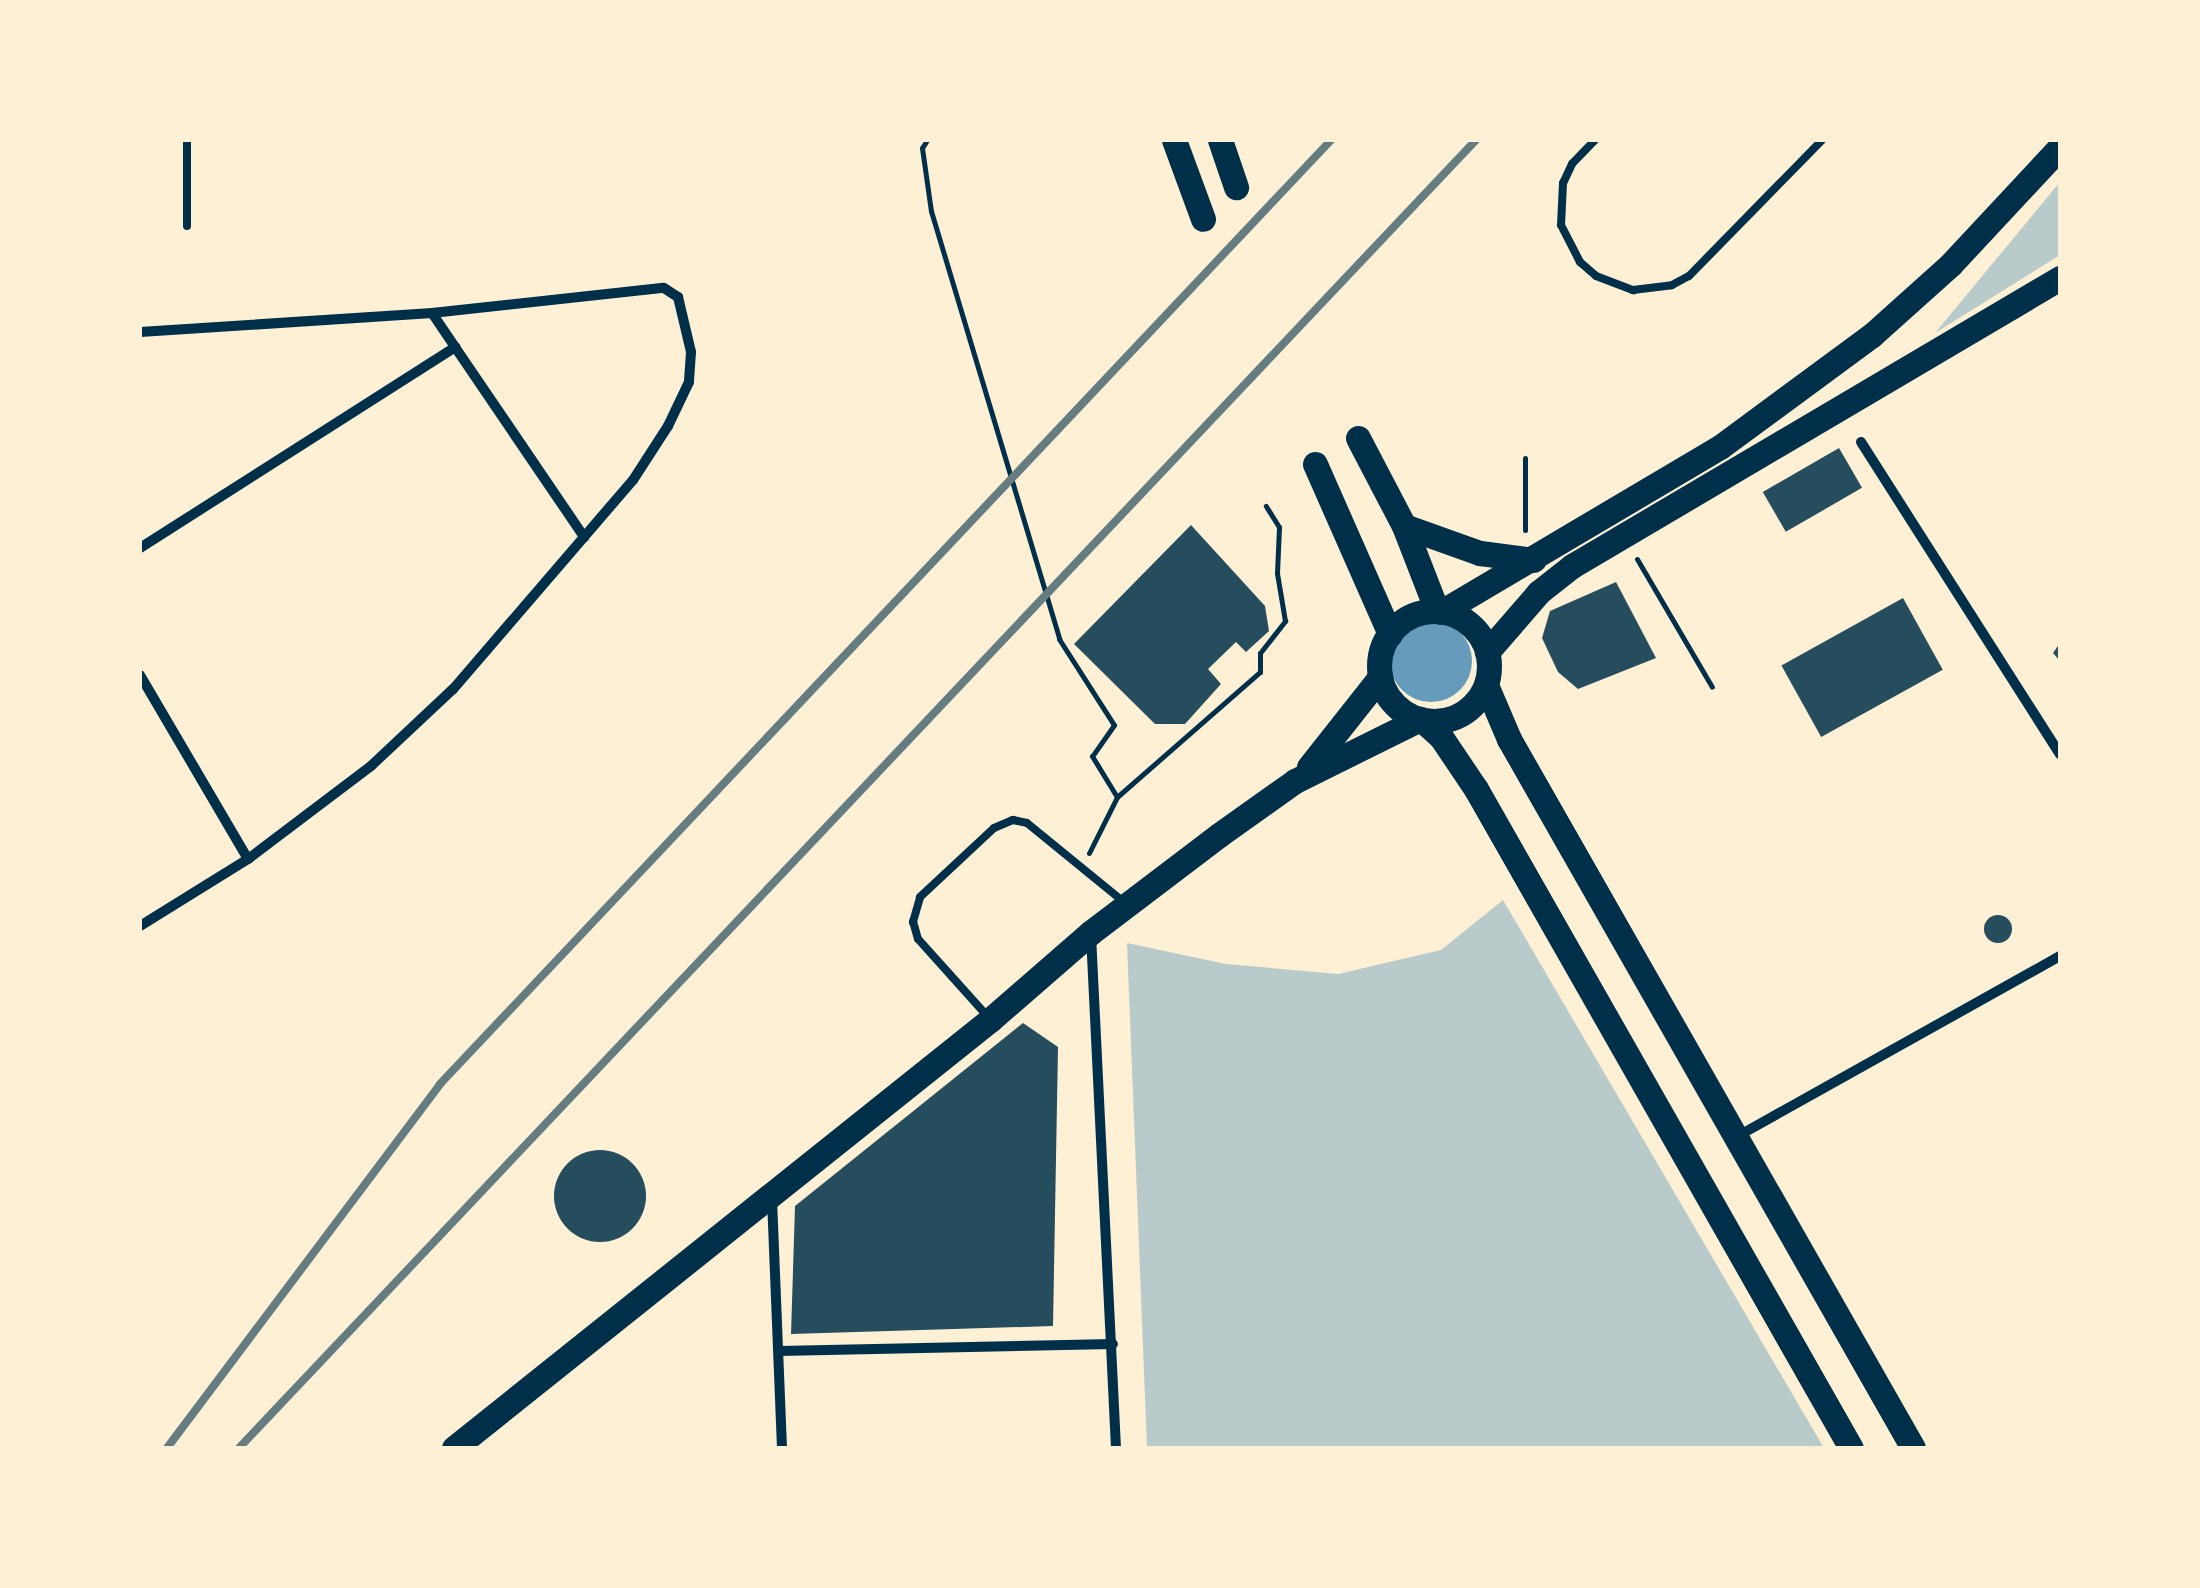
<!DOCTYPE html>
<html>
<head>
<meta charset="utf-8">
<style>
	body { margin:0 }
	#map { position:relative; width:2200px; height:1588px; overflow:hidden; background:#fdf0d5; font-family:Ubuntu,sans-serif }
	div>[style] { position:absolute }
	.green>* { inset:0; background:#b9caca }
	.water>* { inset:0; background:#669bbc }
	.round { border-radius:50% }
	.building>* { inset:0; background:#264d5e; transform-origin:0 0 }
	.path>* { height:5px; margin:-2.5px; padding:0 2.5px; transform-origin:2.5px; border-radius:2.5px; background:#003049 }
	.service>* { height:8px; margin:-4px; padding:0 4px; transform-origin:4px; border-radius:4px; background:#003049 }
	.minor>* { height:10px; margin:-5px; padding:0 5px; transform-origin:5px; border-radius:5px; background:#003049 }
	.primary>* { height:25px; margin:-12.5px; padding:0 12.5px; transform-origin:12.5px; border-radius:12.5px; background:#003049 }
	.primary>.ring { margin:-12.5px; padding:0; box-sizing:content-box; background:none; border:25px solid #003049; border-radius:50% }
	.rail>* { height:8px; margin:-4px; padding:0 4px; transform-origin:4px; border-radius:4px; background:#657d81 }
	span { translate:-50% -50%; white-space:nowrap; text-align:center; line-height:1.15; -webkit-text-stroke:8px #fdf0d5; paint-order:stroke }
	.frame { position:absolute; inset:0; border:142px solid #fdf0d5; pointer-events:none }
</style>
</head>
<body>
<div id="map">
	<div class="green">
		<div style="clip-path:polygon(2060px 182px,2060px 255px,1935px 333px)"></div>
		<div style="clip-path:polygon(1503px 900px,1824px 1448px,1147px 1448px,1127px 943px,1226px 964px,1338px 974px,1441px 950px)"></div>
	</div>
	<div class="water">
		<div class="round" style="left:1390px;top:620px;width:82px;height:82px"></div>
	</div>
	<div class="building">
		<div style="left:1839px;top:448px;width:46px;height:88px;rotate:60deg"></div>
		<div style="clip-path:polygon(1191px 525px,1265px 606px,1269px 631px,1246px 652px,1236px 642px,1208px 669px,1221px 684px,1185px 724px,1155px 724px,1074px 644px)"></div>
		<div style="clip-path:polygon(1616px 582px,1656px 658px,1578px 689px,1558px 672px,1542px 638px,1550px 611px)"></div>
		<div style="left:1903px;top:598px;width:82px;height:139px;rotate:61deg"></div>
		<div style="clip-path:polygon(2060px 643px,2060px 661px,2053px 653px)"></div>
		<div class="round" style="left:1984px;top:915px;width:28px;height:28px"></div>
		<div style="clip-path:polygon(1023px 1023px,1058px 1047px,1053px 1326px,791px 1334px,795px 1206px)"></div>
		<div class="round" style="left:554px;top:1150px;width:92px;height:92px"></div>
	</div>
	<div class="path">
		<div style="left:927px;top:140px;width:9px;rotate:122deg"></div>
		<div style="left:922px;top:148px;width:64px;rotate:81.9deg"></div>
		<div style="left:931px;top:211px;width:447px;rotate:73.3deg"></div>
		<div style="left:1059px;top:639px;width:102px;rotate:57.4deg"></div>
		<div style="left:1114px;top:725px;width:38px;rotate:125deg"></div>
		<div style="left:1092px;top:756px;width:48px;rotate:58.6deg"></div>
		<div style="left:1525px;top:458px;width:72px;rotate:90deg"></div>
		<div style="left:1637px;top:559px;width:148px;rotate:59.6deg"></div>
		<div style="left:1089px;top:853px;width:63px;rotate:-63.4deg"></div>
		<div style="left:1117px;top:797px;width:190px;rotate:-41.2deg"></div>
		<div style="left:1260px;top:672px;width:19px;rotate:-90deg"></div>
		<div style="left:1260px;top:653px;width:41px;rotate:-52deg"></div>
		<div style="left:1285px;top:621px;width:49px;rotate:-99.5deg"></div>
		<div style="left:1277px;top:573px;width:46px;rotate:-87.5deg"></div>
		<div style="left:1279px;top:527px;width:25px;rotate:-122deg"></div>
	</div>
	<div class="service">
		<div style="left:1595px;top:140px;width:33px;rotate:134deg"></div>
		<div style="left:1572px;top:164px;width:21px;rotate:115deg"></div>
		<div style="left:1563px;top:183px;width:42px;rotate:92.7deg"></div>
		<div style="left:1561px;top:225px;width:42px;rotate:62.8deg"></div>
		<div style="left:1580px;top:262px;width:21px;rotate:41deg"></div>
		<div style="left:1596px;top:276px;width:40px;rotate:21deg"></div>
		<div style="left:1633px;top:290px;width:39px;rotate:-7deg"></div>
		<div style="left:1672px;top:285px;width:19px;rotate:-28deg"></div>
		<div style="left:1689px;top:276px;width:190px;rotate:-45.6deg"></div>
		<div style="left:187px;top:226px;width:86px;rotate:-90deg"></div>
		<div style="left:989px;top:1018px;width:106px;rotate:-131.9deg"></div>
		<div style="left:918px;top:939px;width:18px;rotate:-106deg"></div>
		<div style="left:913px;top:922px;width:26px;rotate:-74deg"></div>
		<div style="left:920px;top:897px;width:101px;rotate:-43deg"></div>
		<div style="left:994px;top:828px;width:21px;rotate:-23deg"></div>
		<div style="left:1013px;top:820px;width:14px;rotate:12deg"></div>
		<div style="left:1027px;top:823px;width:125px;rotate:39.2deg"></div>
	</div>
	<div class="minor">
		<div style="left:140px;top:332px;width:293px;rotate:-3.7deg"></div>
		<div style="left:432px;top:313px;width:233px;rotate:-6.2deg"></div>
		<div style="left:664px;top:288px;width:17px;rotate:33deg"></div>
		<div style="left:678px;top:297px;width:57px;rotate:76.7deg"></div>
		<div style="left:691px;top:352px;width:30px;rotate:94deg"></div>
		<div style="left:689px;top:382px;width:49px;rotate:115.5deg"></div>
		<div style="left:668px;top:426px;width:64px;rotate:122.9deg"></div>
		<div style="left:633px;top:480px;width:276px;rotate:130.7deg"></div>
		<div style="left:453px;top:689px;width:112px;rotate:136.8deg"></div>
		<div style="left:371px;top:766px;width:154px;rotate:142.9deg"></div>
		<div style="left:248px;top:859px;width:127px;rotate:148.2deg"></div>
		<div style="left:455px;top:347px;width:230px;rotate:55.8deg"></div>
		<div style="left:1861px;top:442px;width:370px;rotate:57.5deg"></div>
		<div style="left:140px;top:548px;width:374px;rotate:-32.5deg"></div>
		<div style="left:455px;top:347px;width:41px;rotate:-124.1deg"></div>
		<div style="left:140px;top:675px;width:213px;rotate:59.6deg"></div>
		<div style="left:1091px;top:935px;width:514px;rotate:87.21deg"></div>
		<div style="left:1738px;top:1136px;width:369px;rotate:-29.2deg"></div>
		<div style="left:772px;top:1199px;width:249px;rotate:87.7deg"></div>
		<div style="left:779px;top:1351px;width:334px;rotate:-1.2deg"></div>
	</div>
	<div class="primary">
		<div style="left:1174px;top:140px;width:84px;rotate:69.8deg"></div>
		<div style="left:1220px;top:140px;width:50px;rotate:71.2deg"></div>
		<div style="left:1358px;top:438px;width:99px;rotate:62.4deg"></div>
		<div style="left:1404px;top:526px;width:91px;rotate:68.8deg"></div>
		<div style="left:1315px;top:464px;width:186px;rotate:66.2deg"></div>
		<div style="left:1404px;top:526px;width:81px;rotate:19.6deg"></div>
		<div style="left:1480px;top:553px;width:54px;rotate:7.4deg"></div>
		<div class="ring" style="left:1379px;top:611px;width:85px;height:85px"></div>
		<div style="left:1441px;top:612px;width:324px;rotate:-30.6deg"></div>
		<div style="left:1720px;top:447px;width:189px;rotate:-36.4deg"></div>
		<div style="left:1872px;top:335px;width:106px;rotate:-41.9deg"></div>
		<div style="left:1951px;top:264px;width:160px;rotate:-47deg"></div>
		<div style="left:1487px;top:652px;width:79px;rotate:-49.1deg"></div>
		<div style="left:1539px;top:592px;width:42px;rotate:-38.2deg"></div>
		<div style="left:1572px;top:566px;width:567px;rotate:-30.55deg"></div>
		<div style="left:1486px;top:685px;width:59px;rotate:66.9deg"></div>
		<div style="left:1509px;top:739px;width:816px;rotate:60.32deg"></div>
		<div style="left:1422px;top:720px;width:25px;rotate:42deg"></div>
		<div style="left:1441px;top:737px;width:63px;rotate:56.1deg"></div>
		<div style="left:1476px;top:789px;width:758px;rotate:60.36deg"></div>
		<div style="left:1309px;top:767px;width:115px;rotate:-51.7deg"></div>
		<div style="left:454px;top:1448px;width:686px;rotate:-38.61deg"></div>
		<div style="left:990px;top:1020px;width:133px;rotate:-41deg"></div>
		<div style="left:1090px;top:933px;width:162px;rotate:-37.2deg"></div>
		<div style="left:1219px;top:835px;width:93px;rotate:-35.4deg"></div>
		<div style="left:1295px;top:781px;width:140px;rotate:-26.4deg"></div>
	</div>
	<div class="rail">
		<div style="left:167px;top:1448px;width:455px;rotate:-53.1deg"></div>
		<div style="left:440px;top:1084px;width:1298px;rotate:-46.65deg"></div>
		<div style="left:239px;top:1448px;width:1800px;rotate:-46.6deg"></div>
	</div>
	<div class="frame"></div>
</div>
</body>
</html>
